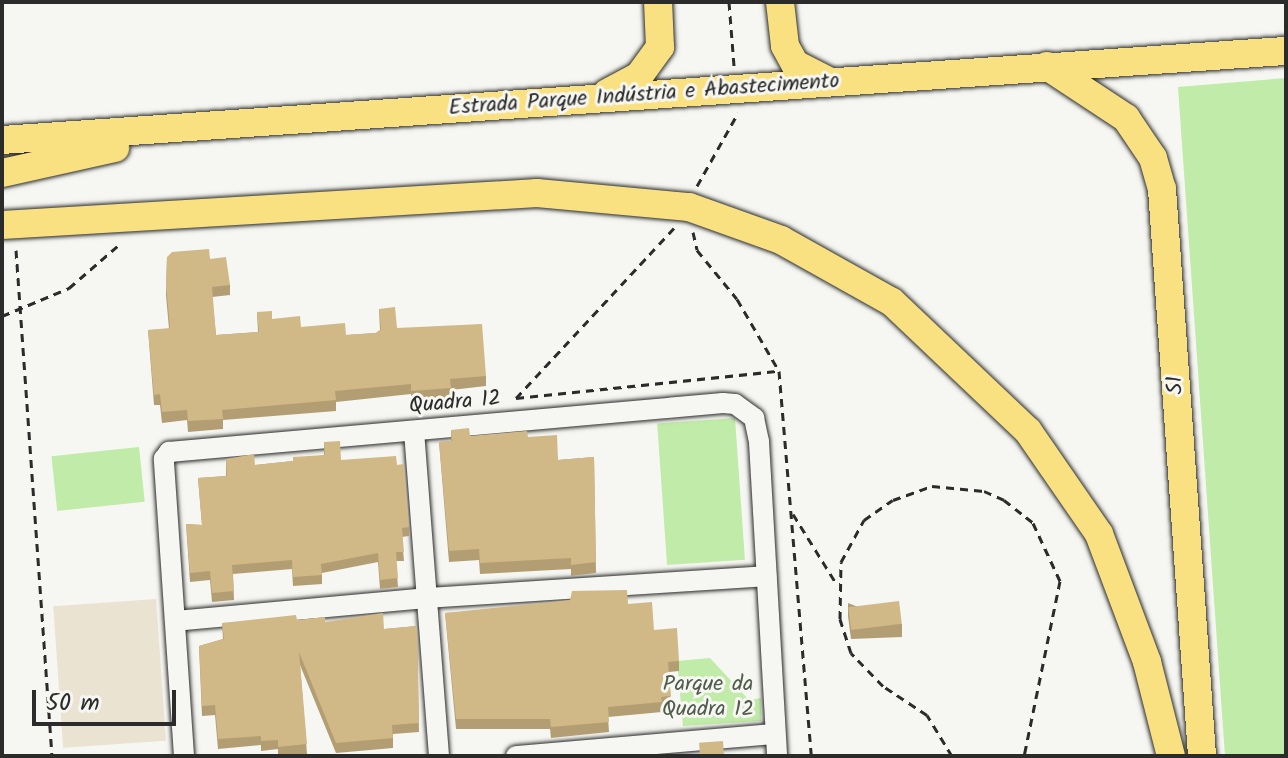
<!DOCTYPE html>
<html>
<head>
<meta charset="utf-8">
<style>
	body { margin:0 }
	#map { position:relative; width:1288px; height:758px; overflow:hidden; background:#f6f6f2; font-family:Kalam,sans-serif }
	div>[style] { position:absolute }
	.built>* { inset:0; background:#ebe3d2; transform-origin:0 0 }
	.green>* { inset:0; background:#c1eba8; transform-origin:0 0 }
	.path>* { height:3px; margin-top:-1.5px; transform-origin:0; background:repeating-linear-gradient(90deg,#2b2b2b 0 8px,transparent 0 14px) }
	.roads { filter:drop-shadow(0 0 2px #2b2b2b) drop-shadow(0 0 2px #2b2b2b) }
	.minor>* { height:20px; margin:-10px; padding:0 10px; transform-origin:10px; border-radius:10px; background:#f6f6f2 }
	.highway>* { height:28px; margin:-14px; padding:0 14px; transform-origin:14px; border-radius:14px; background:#f9e181 }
	.wall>* { inset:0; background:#b39e74 }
	.building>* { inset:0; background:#d0b887; transform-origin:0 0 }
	span { translate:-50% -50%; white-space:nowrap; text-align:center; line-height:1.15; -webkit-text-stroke:6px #f6f6f2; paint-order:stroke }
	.street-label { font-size:22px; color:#2b2b2b }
	.park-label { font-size:22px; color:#505b4a }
	.frame { position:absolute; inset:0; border:4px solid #2b2b2b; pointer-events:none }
	.scale { position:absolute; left:32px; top:690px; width:144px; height:36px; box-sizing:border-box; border:4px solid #2b2b2b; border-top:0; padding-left:10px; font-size:24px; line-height:28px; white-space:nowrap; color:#2b2b2b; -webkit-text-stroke:6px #f6f6f2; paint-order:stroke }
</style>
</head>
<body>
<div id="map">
	<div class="built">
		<div style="left:156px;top:599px;width:142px;height:103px;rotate:86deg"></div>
	</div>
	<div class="green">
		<div style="clip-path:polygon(1286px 78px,1286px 756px,1225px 756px,1178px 87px)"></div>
		<div style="left:735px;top:418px;width:142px;height:78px;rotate:86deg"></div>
		<div style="left:139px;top:447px;width:55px;height:88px;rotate:84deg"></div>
		<div style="clip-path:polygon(710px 658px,749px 700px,761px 698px,761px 721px,683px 726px,677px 661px)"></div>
	</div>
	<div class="path">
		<div style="left:729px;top:2px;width:64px;rotate:85.5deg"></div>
		<div style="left:697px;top:186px;width:84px;rotate:-60.7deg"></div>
		<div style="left:674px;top:228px;width:232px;rotate:132.9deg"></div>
		<div style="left:516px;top:398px;width:264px;rotate:-5.9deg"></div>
		<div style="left:693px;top:232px;width:18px;rotate:77deg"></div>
		<div style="left:697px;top:250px;width:63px;rotate:50.8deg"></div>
		<div style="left:737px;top:299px;width:83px;rotate:59.7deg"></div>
		<div style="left:779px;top:371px;width:386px;rotate:85.2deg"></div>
		<div style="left:16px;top:250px;width:507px;rotate:85.93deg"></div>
		<div style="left:2px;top:316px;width:73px;rotate:-22.7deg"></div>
		<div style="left:69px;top:288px;width:69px;rotate:-40.9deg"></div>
		<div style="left:793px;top:514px;width:81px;rotate:58.1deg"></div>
		<div style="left:952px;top:756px;width:48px;rotate:-121.4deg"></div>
		<div style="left:927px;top:715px;width:53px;rotate:-146.6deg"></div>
		<div style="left:883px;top:686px;width:46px;rotate:-134.1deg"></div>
		<div style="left:851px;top:653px;width:36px;rotate:-108deg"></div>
		<div style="left:840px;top:619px;width:57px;rotate:-89deg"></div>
		<div style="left:841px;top:562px;width:48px;rotate:-61.3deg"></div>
		<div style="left:864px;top:520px;width:35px;rotate:-35deg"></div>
		<div style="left:893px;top:500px;width:41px;rotate:-19.7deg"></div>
		<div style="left:932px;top:486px;width:52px;rotate:5.5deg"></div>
		<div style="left:984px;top:491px;width:22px;rotate:24deg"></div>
		<div style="left:1004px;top:500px;width:37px;rotate:38deg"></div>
		<div style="left:1033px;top:523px;width:64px;rotate:65deg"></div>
		<div style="left:1060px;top:581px;width:179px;rotate:101.6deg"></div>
	</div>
	<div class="roads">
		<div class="minor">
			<div style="left:414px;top:431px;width:326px;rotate:85.6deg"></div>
			<div style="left:175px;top:621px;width:253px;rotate:-5.2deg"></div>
			<div style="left:427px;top:598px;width:340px;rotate:-3.7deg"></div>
			<div style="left:184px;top:756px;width:298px;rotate:-93.9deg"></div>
			<div style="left:164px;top:459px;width:9px;rotate:-54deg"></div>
			<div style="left:169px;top:452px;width:556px;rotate:-5.05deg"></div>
			<div style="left:723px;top:403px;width:12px;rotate:5deg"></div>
			<div style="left:735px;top:404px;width:24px;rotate:36deg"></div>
			<div style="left:754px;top:418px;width:25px;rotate:78deg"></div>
			<div style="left:759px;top:442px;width:315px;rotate:86.7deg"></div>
			<div style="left:516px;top:756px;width:260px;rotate:-4.9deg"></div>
		</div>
		<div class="highway">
			<div style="left:780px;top:2px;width:44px;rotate:83.5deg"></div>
			<div style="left:785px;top:46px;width:21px;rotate:61deg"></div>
			<div style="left:795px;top:64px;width:38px;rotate:27deg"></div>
			<div style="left:1047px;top:66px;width:95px;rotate:33.4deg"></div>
			<div style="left:1126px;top:118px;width:48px;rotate:56deg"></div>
			<div style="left:1153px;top:158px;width:32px;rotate:74deg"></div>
			<div style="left:1162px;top:189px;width:568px;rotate:85.96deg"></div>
			<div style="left:607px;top:93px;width:36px;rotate:-28deg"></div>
			<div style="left:639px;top:76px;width:36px;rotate:-54deg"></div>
			<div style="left:660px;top:47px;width:45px;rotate:-92.5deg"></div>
			<div style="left:2px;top:140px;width:1287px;rotate:-3.97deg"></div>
			<div style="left:2px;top:173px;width:116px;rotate:-12.5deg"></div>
			<div style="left:2px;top:225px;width:536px;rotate:-3.42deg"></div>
			<div style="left:537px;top:193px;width:153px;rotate:5.3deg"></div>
			<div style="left:689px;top:207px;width:98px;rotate:19.7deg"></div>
			<div style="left:781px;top:240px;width:127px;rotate:29.2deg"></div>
			<div style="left:892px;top:302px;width:187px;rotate:43.5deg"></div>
			<div style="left:1028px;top:431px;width:125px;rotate:55.4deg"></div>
			<div style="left:1099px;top:534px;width:137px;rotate:69.4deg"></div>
			<div style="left:1147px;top:662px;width:97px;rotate:75.7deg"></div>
		</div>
	</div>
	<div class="wall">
		<div style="clip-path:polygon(167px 257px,210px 259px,230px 285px,230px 295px,212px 297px,216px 335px,258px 332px,257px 312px,272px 319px,301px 327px,346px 335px,376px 333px,380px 330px,379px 309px,397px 328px,486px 376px,486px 386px,451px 390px,451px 398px,411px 401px,411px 394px,336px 402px,336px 411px,223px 420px,223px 429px,188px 432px,187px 420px,162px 423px,160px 405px,154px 405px,148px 330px,169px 329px,166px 295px)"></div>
		<div style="clip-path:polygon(451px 430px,470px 436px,528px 437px,558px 460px,594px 457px,596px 573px,571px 576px,571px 569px,480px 574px,479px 560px,449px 562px,439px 442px,451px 441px)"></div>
		<div style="clip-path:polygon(324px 442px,341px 460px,397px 465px,409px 527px,409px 536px,402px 537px,404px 561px,396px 561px,398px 587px,380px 589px,378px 562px,322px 573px,322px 584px,293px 586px,292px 569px,233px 574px,234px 600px,212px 602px,210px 580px,190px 582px,186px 524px,202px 525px,198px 478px,226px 476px,226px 459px,255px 465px,293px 461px,324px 455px)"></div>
		<div style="clip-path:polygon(848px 603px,902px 624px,902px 637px,851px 639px,848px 616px)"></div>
		<div style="clip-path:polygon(628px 604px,654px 630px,679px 661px,679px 671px,669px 672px,671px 706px,662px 707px,662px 712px,608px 717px,609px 732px,551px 738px,550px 729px,456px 729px,445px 613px)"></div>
		<div style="clip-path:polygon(297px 620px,384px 629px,417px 626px,419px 732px,393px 734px,393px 748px,336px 753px,300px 665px,307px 754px,278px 756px,278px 749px,261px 751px,261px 745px,218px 749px,215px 715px,202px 716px,199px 646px,223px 639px,222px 623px)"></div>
	</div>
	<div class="building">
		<div style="clip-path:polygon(209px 249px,210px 259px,226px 257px,230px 285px,212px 287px,216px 335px,259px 332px,257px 312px,272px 311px,272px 319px,300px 316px,301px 327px,345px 323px,346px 335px,376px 333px,381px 329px,379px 309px,395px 307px,397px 328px,482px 324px,486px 376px,450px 379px,451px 388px,411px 391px,411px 384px,335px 391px,336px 400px,222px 410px,223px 419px,188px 421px,187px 410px,162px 412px,160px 394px,154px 395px,148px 330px,170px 328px,166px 284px,167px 257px,172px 252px)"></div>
		<div style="clip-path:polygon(469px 428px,470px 436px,527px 431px,528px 437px,557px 435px,558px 460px,594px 457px,596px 562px,571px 565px,571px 558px,480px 563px,479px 549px,449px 551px,439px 442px,452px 441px,451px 430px)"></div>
		<div style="clip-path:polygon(340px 441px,341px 460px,396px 456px,397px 465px,404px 464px,409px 527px,402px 528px,404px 552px,396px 552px,398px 578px,380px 580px,378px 553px,321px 564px,322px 575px,293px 577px,292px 560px,232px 565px,234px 591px,212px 593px,210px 571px,190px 573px,186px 524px,202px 525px,198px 478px,227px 476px,226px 459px,254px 454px,255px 465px,293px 461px,293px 457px,325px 455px,324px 442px)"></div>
		<div style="clip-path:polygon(627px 590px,628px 604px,652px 602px,654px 630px,677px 628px,679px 661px,668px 662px,671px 696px,661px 697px,662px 702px,608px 707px,609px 722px,551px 727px,550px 719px,456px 719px,445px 613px,570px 600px,572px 591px)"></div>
		<div style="left:899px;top:601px;width:23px;height:51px;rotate:83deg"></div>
		<div style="clip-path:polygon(383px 613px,384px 629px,417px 626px,419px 723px,392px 725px,393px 738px,336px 743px,299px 652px,307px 744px,278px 747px,278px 740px,261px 741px,261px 736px,218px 739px,215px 705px,202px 706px,199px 646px,224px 639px,222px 623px,296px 615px,297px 620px,325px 617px,325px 622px)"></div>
		<div style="left:723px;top:741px;width:15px;height:24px;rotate:86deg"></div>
	</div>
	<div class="street-label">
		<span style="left:644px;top:95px;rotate:-4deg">Estrada Parque Indústria e Abastecimento</span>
		<span style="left:1176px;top:385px;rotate:-94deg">S1</span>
		<span style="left:455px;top:403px;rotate:-5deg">Quadra 12</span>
	</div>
	<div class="park-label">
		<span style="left:708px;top:697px">Parque da<br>Quadra 12</span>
	</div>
	<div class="frame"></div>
	<div class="scale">50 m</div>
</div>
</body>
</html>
